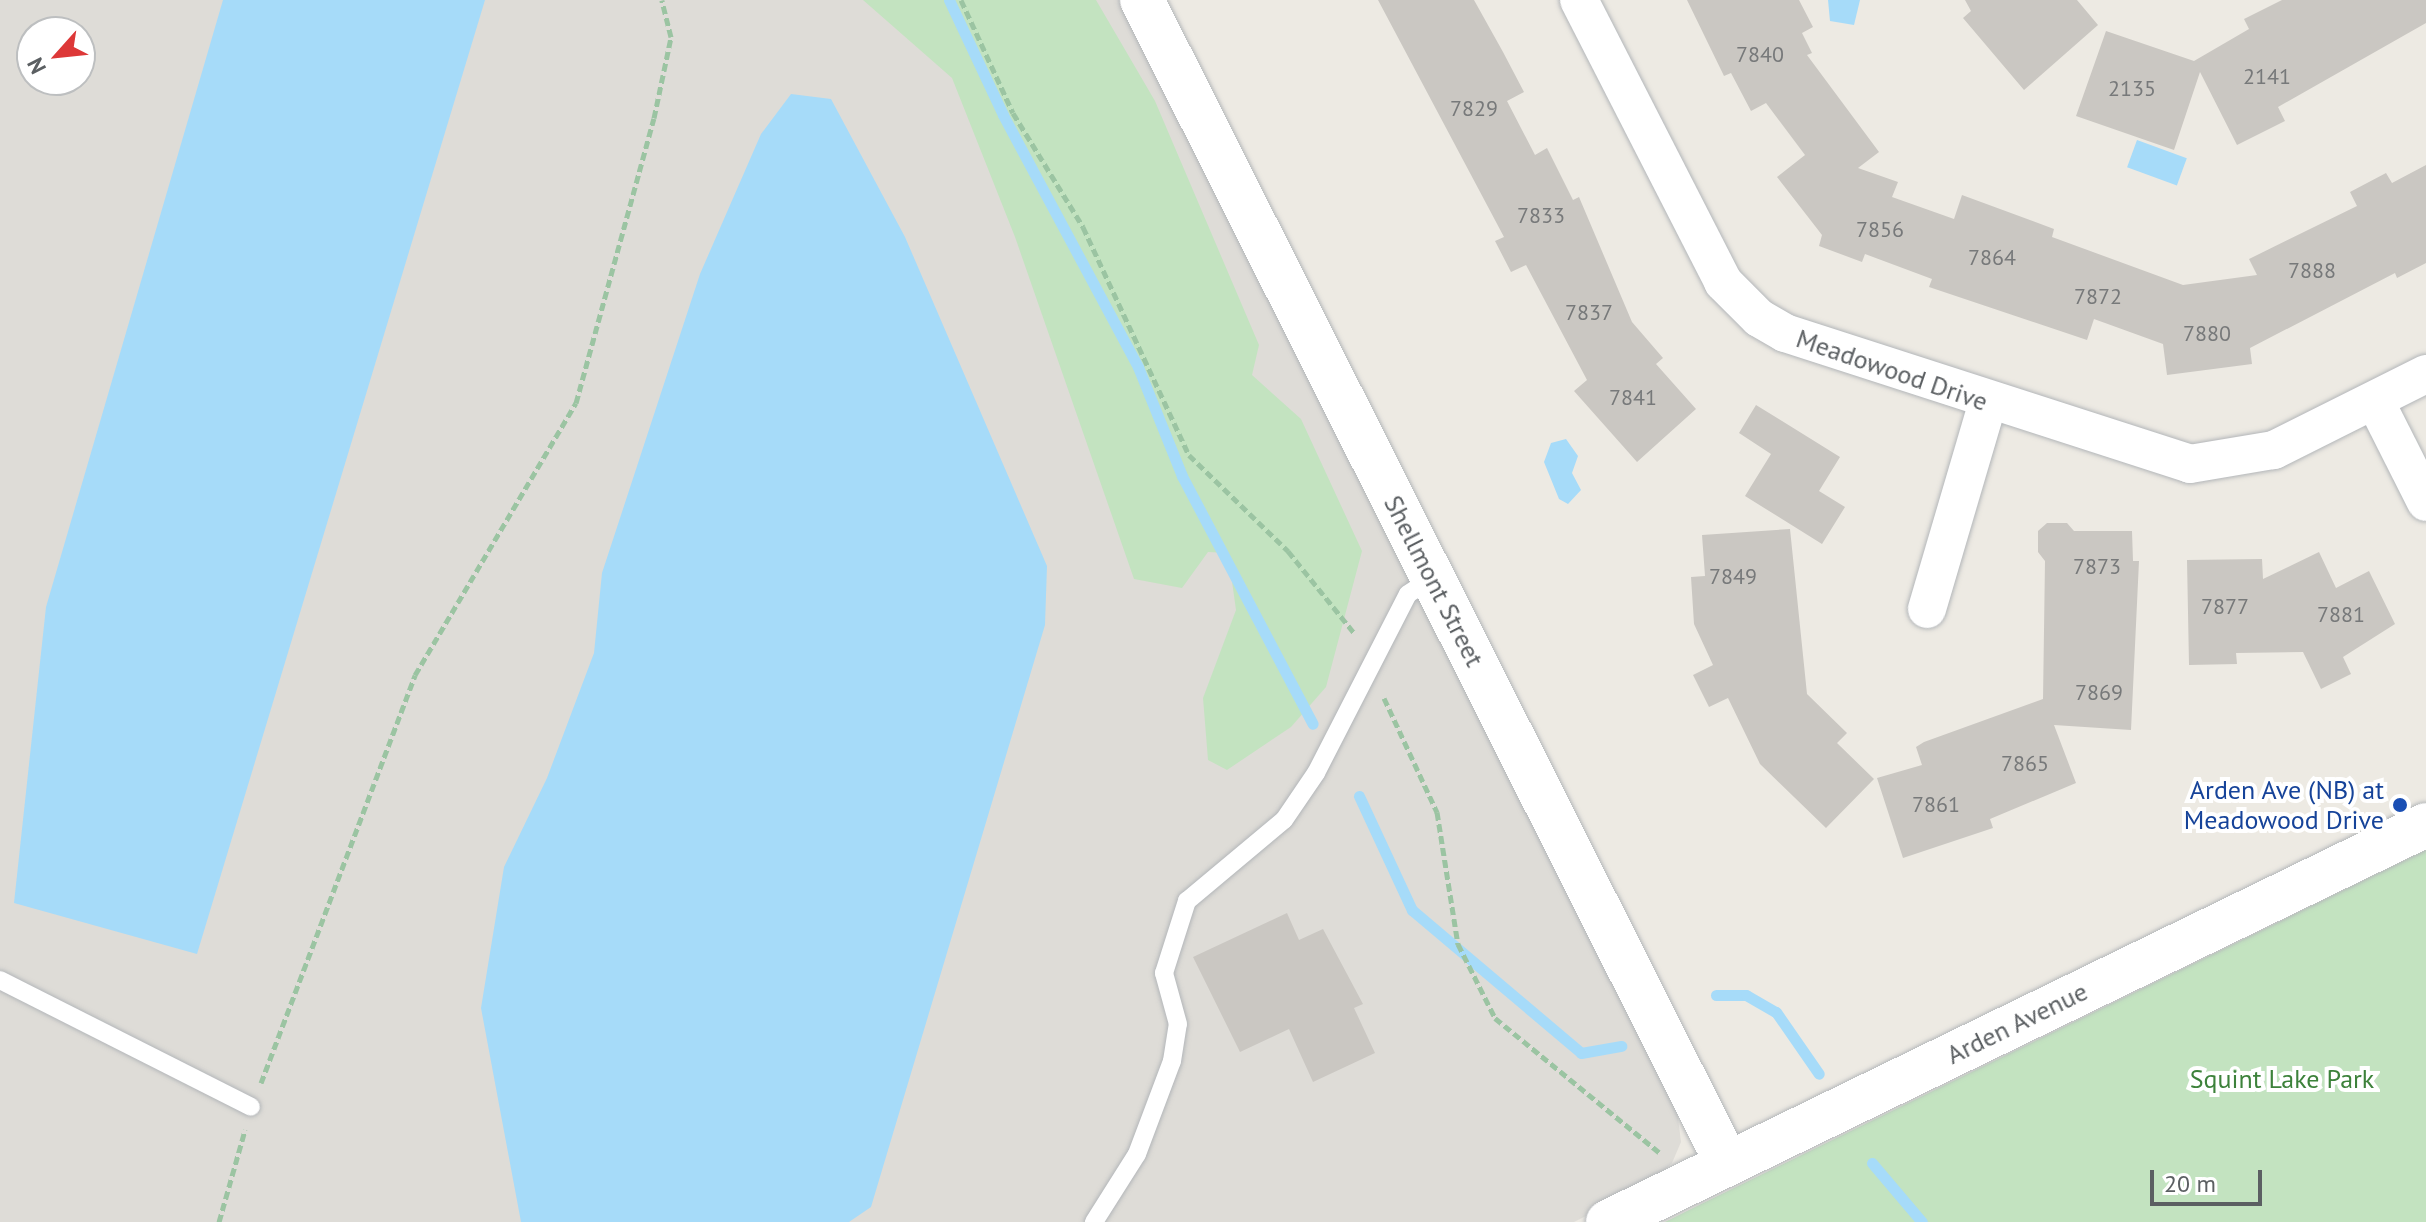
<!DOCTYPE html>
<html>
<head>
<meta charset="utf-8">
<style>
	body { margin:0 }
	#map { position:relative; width:2426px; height:1222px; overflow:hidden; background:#edeae3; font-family:"PT Sans",sans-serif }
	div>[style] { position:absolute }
	.industrial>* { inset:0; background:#dedcd7 }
	.green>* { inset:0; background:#c3e3c0 }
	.water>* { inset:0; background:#a6dbf9; transform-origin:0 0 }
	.stream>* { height:11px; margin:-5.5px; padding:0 5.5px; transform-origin:5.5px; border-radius:5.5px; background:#a6dbf9 }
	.building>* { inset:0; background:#cac7c2 }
	.path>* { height:5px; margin-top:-2.5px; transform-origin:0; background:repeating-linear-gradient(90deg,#9bc4a2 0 8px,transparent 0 12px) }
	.roads { filter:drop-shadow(0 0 2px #b3b6b9) drop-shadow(0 0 2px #b3b6b9) }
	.lane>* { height:18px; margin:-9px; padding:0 9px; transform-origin:9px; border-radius:9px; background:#fff }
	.street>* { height:38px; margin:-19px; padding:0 19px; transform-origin:19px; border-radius:19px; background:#fff }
	.secondary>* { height:44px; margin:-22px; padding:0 22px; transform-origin:22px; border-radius:22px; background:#fff }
	.dots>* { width:22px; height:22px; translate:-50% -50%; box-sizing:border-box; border:4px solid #fff; border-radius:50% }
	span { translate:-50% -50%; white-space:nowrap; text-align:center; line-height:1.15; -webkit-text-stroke:8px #fff; paint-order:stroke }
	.number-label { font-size:22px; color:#77797a }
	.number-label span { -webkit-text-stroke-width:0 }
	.street-label { font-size:26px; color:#5b5f62 }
	.transit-label { font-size:26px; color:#164399 }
	.right { translate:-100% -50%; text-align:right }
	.park-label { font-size:26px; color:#3d823b }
	.north { position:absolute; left:16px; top:16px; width:80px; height:80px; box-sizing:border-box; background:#fff; border:2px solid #bdbfc0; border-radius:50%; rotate:243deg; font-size:22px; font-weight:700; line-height:32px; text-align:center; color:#5b5f62 }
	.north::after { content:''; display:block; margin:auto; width:28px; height:36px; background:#dd3838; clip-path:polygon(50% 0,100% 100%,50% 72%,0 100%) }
	.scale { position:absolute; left:2150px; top:1170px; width:112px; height:36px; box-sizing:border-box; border:4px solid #5b5f62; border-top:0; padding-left:10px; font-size:24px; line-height:28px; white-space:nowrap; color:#5b5f62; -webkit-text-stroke:6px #fff; paint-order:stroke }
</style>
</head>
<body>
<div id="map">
	<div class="industrial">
		<div style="clip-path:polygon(evenodd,0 0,1119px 0,1677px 1110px,1681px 1142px,1672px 1163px,1650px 1184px,1574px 1222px,0 1222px,0 0,32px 32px,80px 32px,80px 80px,32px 80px,32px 32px)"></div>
	</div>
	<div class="green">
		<div style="clip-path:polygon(863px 0,1096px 0,1155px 101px,1259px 345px,1252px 375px,1301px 419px,1362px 551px,1326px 687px,1291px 727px,1227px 770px,1208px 760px,1203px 698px,1236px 610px,1228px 553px,1208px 552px,1182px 588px,1134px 579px,1015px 237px,952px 78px)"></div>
		<div style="clip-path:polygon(2426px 850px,2426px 1222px,1665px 1222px,1695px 1207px)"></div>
	</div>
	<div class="water">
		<div style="clip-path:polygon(223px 0,485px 0,197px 954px,14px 903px,46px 607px)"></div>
		<div style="clip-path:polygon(1828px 0,1860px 0,1854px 25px,1830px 21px)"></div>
		<div style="clip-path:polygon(791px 94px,831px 99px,905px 237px,1047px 566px,1045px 625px,871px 1207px,849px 1222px,521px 1222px,481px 1008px,504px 867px,547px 778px,594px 653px,602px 573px,700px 274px,761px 134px)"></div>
		<div style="left:2137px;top:140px;width:53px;height:29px;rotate:20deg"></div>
		<div style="clip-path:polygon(1566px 439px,1578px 456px,1572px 473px,1581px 490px,1568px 504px,1559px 499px,1544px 462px,1551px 443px)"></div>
	</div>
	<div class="stream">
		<div style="left:949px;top:0;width:127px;rotate:64.8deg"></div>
		<div style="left:1003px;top:115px;width:286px;rotate:61.8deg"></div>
		<div style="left:1138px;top:367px;width:118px;rotate:68deg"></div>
		<div style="left:1182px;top:476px;width:280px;rotate:62.2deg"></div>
		<div style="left:1359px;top:796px;width:126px;rotate:65.1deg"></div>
		<div style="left:1412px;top:910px;width:221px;rotate:40.2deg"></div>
		<div style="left:1581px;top:1053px;width:41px;rotate:-9.9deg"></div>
		<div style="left:1716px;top:995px;width:30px"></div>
		<div style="left:1746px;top:995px;width:34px;rotate:30deg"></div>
		<div style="left:1776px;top:1012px;width:75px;rotate:55.3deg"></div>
		<div style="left:1872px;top:1163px;width:77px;rotate:49.7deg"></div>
	</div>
	<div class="building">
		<div style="clip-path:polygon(1378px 0,1474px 0,1503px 52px,1524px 92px,1507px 101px,1535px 155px,1547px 148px,1573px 200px,1579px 197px,1632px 322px,1663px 358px,1656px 364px,1696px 409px,1637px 462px,1574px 391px,1587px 380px,1526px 265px,1511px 272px,1495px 241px,1504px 237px)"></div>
		<div style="clip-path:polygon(1687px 0,1799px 0,1813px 27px,1802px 33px,1812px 53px,1807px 55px,1879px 152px,1858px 168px,1898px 182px,1892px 197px,1954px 219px,1962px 195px,2054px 229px,2052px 237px,2183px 285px,2257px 275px,2249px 259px,2357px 206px,2350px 192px,2386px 173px,2392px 183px,2426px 165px,2426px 263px,2397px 278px,2395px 273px,2250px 348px,2252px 364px,2167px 375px,2163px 344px,2094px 319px,2087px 340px,1929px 287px,1932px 279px,1865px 254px,1862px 262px,1819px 246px,1822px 235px,1777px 177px,1805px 155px,1766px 103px,1751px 111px,1731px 73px,1724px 76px)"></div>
		<div style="clip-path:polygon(1965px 0,2077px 0,2098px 25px,2024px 90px,1963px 18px,1971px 11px)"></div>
		<div style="clip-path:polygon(2282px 0,2426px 0,2426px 23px,2278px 107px,2285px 121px,2237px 145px,2200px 72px,2174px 150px,2076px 116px,2106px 31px,2194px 61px,2249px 29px,2244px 19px)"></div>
		<div style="clip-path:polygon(1756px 405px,1840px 457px,1819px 491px,1845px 507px,1822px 544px,1745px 496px,1771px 454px,1739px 433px)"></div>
		<div style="clip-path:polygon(2047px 523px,2067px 523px,2074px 531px,2132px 531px,2133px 561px,2139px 561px,2131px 730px,2054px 725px,2076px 783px,1990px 819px,1993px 828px,1903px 858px,1877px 778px,1922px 765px,1916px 747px,1924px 742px,2043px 699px,2045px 561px,2038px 552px,2038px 531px)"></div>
		<div style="clip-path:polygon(1790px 529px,1807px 694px,1847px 733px,1837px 743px,1874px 779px,1826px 828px,1760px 764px,1728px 698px,1709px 707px,1693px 675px,1713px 665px,1694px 624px,1691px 577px,1705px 576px,1702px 535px)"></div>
		<div style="clip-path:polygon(2319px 552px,2336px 588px,2369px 571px,2395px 624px,2343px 657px,2351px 674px,2321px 689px,2303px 652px,2236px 653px,2237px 664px,2189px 665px,2187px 560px,2262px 559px,2263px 579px)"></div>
		<div style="clip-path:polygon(1287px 913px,1299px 940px,1323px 929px,1363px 1004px,1354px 1008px,1375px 1053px,1313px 1082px,1289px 1029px,1240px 1052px,1193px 957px)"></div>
	</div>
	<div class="path">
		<div style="left:961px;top:0;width:124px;rotate:65.3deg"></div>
		<div style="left:1013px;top:113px;width:134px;rotate:58.4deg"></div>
		<div style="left:1083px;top:227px;width:251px;rotate:65.1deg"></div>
		<div style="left:1189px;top:455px;width:138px;rotate:44.1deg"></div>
		<div style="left:1288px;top:551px;width:107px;rotate:51.1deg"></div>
		<div style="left:1384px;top:698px;width:126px;rotate:65.1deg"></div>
		<div style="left:1437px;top:812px;width:134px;rotate:81deg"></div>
		<div style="left:1458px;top:944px;width:83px;rotate:63.4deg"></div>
		<div style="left:1495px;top:1018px;width:212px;rotate:39.3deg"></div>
		<div style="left:261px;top:1083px;width:436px;rotate:-69.3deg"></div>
		<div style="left:415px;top:675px;width:316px;rotate:-59.4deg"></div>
		<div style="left:576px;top:403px;width:295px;rotate:-74.7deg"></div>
		<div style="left:654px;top:118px;width:83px;rotate:-78.1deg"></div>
		<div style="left:671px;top:37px;width:38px;rotate:-104deg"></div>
		<div style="left:219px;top:1222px;width:96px;rotate:-74.2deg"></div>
	</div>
	<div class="roads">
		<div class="lane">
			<div style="left:0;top:980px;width:281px;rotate:26.8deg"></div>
			<div style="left:1094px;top:1222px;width:80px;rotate:-57.7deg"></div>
			<div style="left:1137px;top:1154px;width:99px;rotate:-69.4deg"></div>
			<div style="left:1172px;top:1061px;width:37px;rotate:-81deg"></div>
			<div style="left:1178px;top:1024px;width:53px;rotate:-105.4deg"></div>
			<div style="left:1164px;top:973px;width:76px;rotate:-72.3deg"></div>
			<div style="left:1187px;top:901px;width:126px;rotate:-39.9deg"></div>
			<div style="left:1284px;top:820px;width:57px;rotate:-55.8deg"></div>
			<div style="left:1316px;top:773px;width:201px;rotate:-62.8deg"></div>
			<div style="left:1408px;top:594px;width:30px;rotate:-33deg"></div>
		</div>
		<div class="street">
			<div style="left:1579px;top:0;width:317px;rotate:62.9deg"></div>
			<div style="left:1723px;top:282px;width:51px;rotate:45deg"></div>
			<div style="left:1759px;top:318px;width:30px;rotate:30deg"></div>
			<div style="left:1785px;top:333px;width:426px;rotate:17.9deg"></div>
			<div style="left:2190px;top:464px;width:85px;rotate:-9.5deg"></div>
			<div style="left:2274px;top:450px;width:170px;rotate:-26.6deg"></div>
			<div style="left:2375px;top:401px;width:113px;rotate:63.2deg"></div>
			<div style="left:1927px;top:609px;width:216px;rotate:-73.6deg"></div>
		</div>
		<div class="secondary">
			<div style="left:1142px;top:0;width:1302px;rotate:63.3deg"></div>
			<div style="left:1608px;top:1222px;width:909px;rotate:-25.89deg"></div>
		</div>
	</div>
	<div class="dots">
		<div style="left:2400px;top:805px;background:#1a4fb4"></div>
	</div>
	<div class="number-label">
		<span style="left:1760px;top:55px">7840</span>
		<span style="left:2267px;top:77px">2141</span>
		<span style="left:2132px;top:89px">2135</span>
		<span style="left:1474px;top:109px">7829</span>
		<span style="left:1541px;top:216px">7833</span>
		<span style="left:1880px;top:230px">7856</span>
		<span style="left:1992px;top:258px">7864</span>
		<span style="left:2312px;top:271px">7888</span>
		<span style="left:2098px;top:297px">7872</span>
		<span style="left:1589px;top:313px">7837</span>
		<span style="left:2207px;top:334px">7880</span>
		<span style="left:1633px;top:398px">7841</span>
		<span style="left:2097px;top:567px">7873</span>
		<span style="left:1733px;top:577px">7849</span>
		<span style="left:2225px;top:607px">7877</span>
		<span style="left:2341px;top:615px">7881</span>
		<span style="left:2099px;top:693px">7869</span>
		<span style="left:2025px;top:764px">7865</span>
		<span style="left:1936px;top:805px">7861</span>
	</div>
	<div class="street-label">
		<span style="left:1892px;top:370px;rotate:19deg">Meadowood Drive</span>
		<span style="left:1434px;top:581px;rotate:63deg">Shellmont Street</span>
		<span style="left:2017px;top:1023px;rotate:-26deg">Arden Avenue</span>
	</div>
	<div class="transit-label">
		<span class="right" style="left:2384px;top:805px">Arden Ave (NB) at<br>Meadowood Drive</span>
	</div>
	<div class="park-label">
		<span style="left:2282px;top:1079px">Squint Lake Park</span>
	</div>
	<div class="north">N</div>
	<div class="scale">20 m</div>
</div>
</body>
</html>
